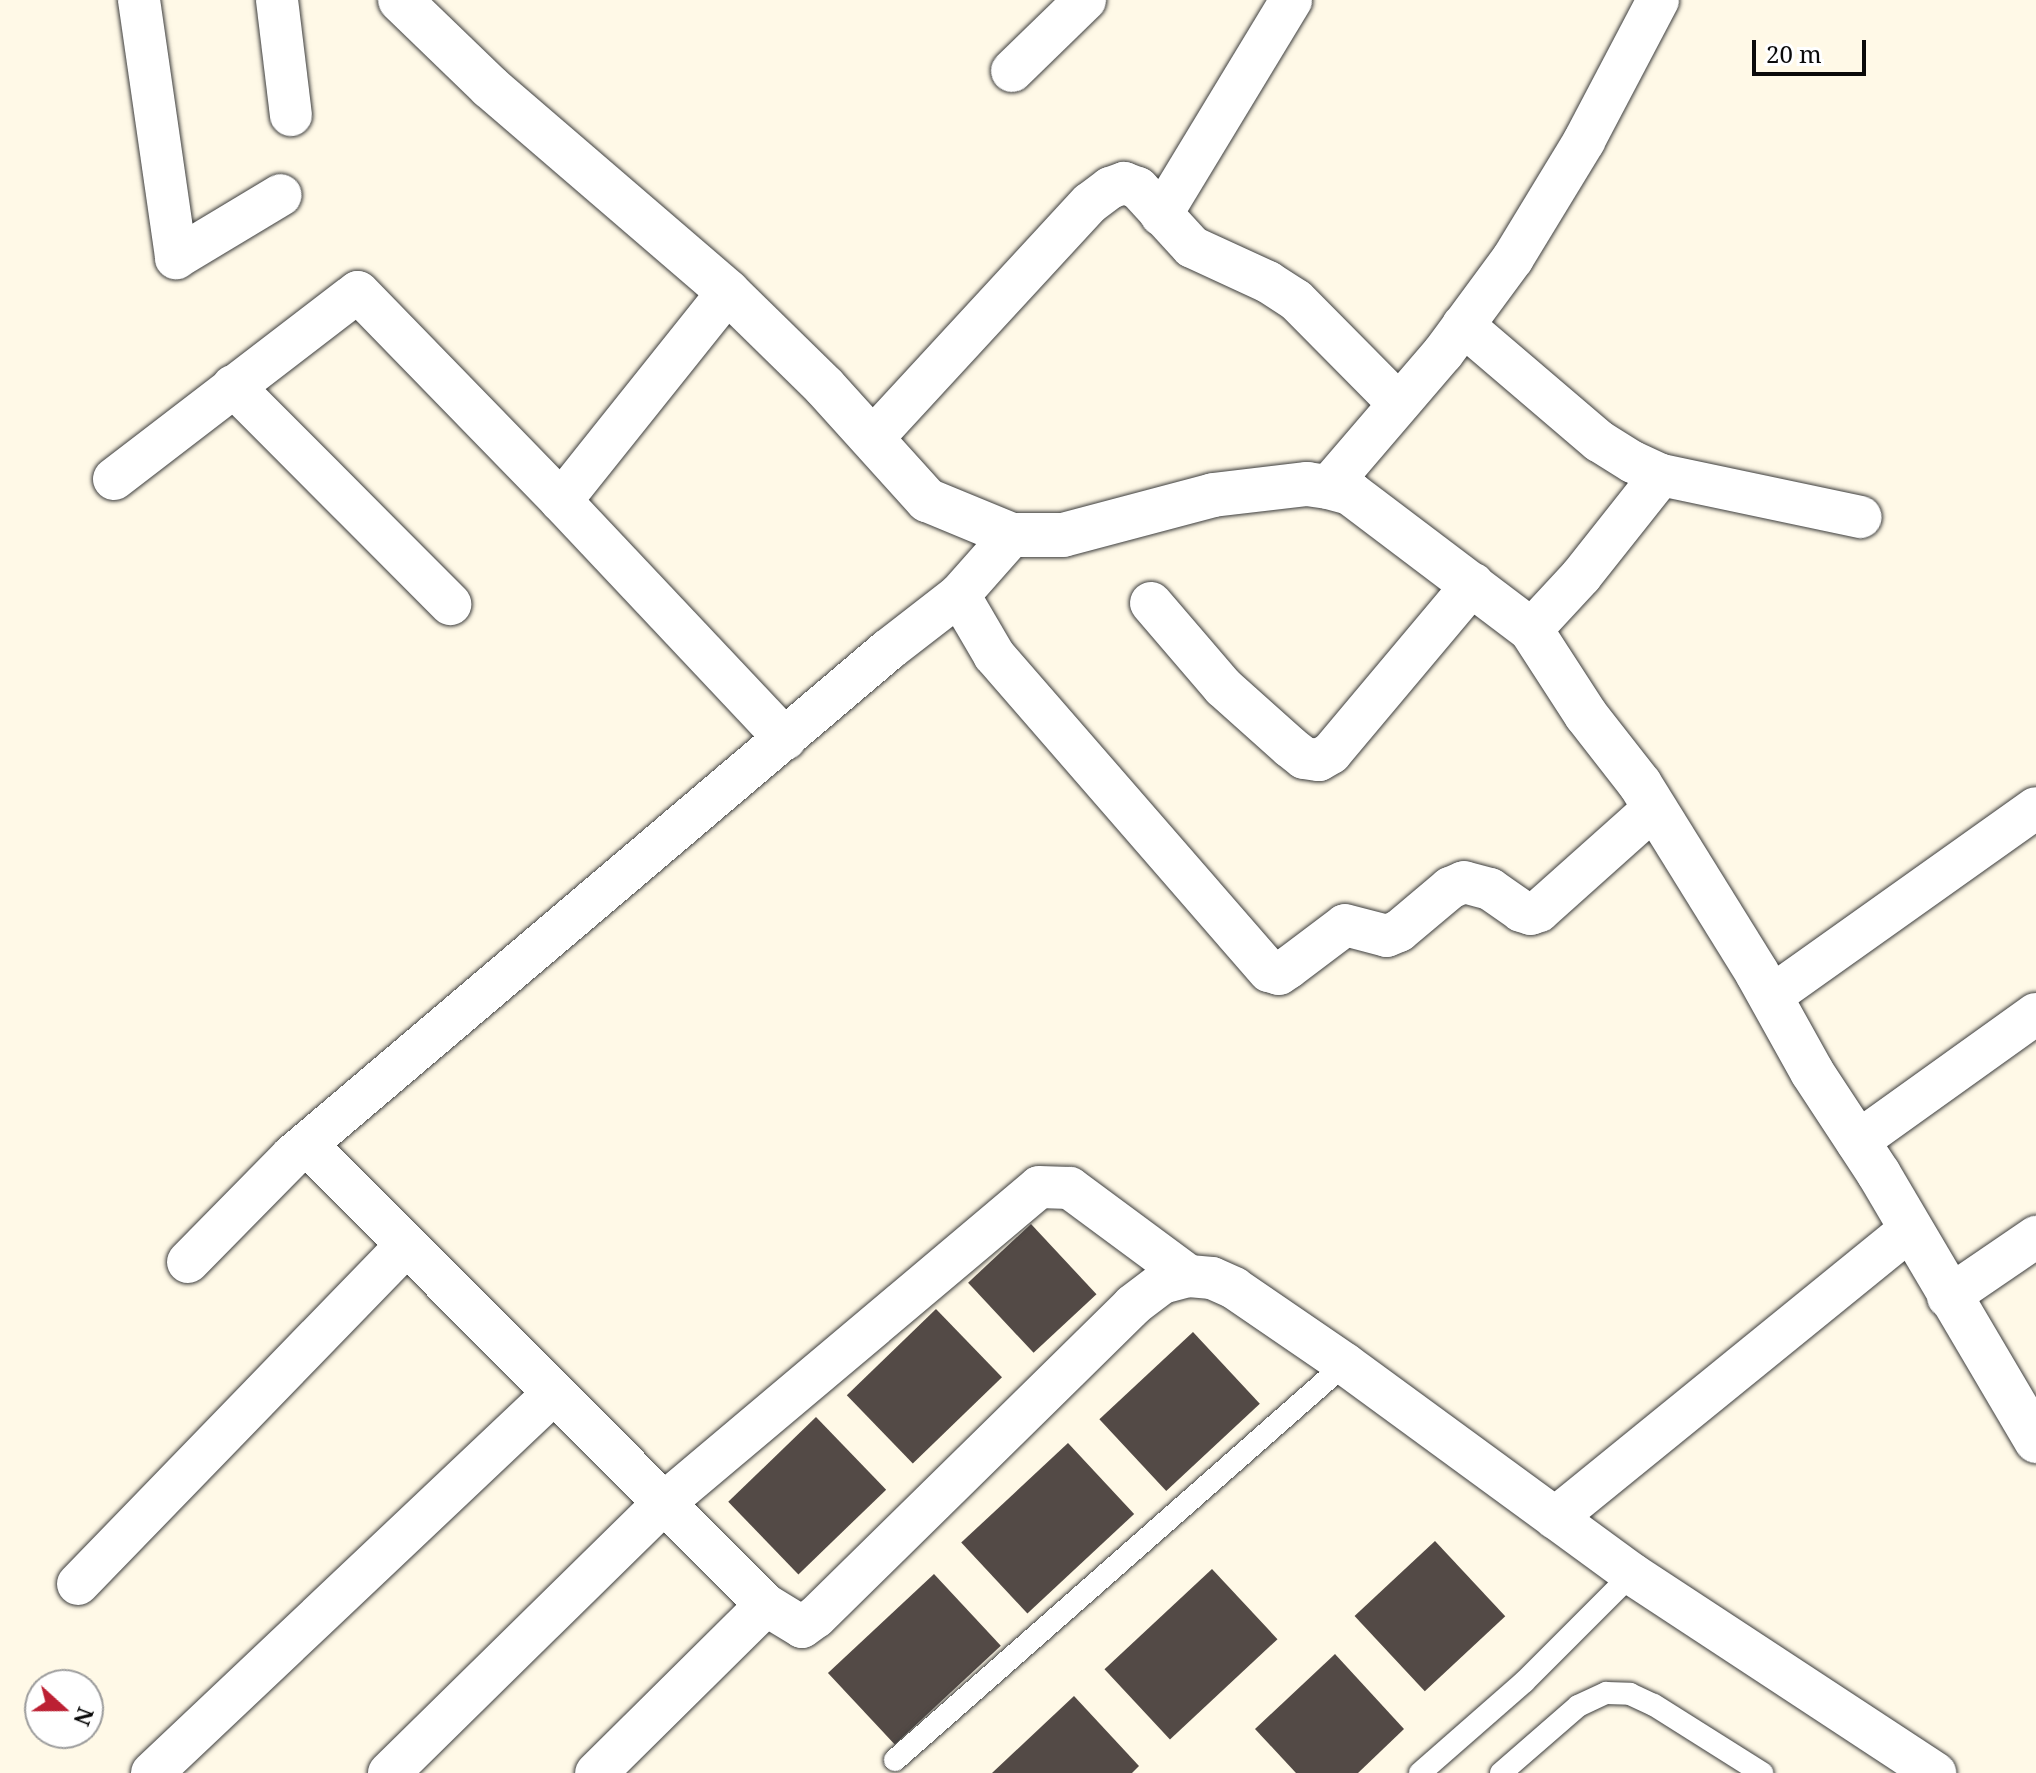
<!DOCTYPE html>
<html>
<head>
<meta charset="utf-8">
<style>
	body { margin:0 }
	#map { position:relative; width:2036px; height:1773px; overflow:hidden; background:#fff9e7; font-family:"Noto Serif",serif }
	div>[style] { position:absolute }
	.building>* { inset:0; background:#534a46; transform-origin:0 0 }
	.roads { filter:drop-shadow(0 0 2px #3d3d3d) drop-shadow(0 0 2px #3d3d3d) }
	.service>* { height:22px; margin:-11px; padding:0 11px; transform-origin:11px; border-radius:11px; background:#fff }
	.minor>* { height:42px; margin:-21px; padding:0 21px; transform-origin:21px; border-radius:21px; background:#fff }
	.tertiary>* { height:44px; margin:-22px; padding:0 22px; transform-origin:22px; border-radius:22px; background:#fff }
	span { translate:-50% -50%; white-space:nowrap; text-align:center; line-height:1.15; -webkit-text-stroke:8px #fff; paint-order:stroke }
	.north { position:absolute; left:24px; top:1669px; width:80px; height:80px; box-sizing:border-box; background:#fff; border:2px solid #9d9d9d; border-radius:50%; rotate:111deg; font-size:22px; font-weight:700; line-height:32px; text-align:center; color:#0a0a0a }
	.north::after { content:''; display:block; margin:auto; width:28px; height:36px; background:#bc2033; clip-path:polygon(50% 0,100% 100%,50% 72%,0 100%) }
	.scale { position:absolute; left:1752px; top:40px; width:114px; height:36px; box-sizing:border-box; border:4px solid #0a0a0a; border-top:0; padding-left:10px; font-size:24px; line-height:28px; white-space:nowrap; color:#0a0a0a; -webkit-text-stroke:6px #fff; paint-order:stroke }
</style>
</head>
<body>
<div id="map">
	<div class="building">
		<div style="left:1031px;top:1224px;width:96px;height:86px;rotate:47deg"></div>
		<div style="left:936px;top:1309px;width:95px;height:124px;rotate:46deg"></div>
		<div style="left:1193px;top:1332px;width:98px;height:128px;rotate:47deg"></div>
		<div style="left:816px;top:1417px;width:101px;height:122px;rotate:46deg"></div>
		<div style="left:1068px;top:1443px;width:97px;height:146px;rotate:47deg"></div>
		<div style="left:1435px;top:1541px;width:103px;height:110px;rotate:47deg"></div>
		<div style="left:1212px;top:1569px;width:96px;height:147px;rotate:47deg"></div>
		<div style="left:934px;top:1574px;width:98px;height:145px;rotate:47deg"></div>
		<div style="clip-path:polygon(1335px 1654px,1404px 1729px,1358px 1773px,1296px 1773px,1255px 1729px)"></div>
		<div style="clip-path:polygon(1074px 1696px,1139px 1766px,1132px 1773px,992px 1773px)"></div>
	</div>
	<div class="roads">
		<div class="service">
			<div style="left:895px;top:1760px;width:599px;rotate:-41.35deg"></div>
			<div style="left:1420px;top:1773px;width:138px;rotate:-41.2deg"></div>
			<div style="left:1524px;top:1682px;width:153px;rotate:-45deg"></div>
			<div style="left:1501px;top:1773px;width:102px;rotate:-41deg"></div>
			<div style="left:1578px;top:1706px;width:31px;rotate:-25deg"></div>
			<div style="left:1606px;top:1693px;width:24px;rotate:2deg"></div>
			<div style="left:1630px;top:1694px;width:26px;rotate:25deg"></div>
			<div style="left:1654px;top:1705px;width:128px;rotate:32.2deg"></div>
		</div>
		<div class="minor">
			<div style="left:139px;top:0;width:261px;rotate:81.8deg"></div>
			<div style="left:176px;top:258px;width:122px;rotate:-31deg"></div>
			<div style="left:277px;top:0;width:116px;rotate:83.1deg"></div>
			<div style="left:1012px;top:71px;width:102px;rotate:-44.2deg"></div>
			<div style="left:1161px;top:215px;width:251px;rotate:-58.8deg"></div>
			<div style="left:1463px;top:325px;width:179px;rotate:40.5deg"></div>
			<div style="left:1599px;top:441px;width:40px;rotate:32deg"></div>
			<div style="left:1633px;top:462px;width:31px;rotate:25deg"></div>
			<div style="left:1661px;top:475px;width:204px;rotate:11.9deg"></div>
			<div style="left:233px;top:386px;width:308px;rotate:45.1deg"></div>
			<div style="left:872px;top:439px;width:321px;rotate:-47.3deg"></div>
			<div style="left:1090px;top:203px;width:25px;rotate:-37deg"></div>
			<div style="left:1110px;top:188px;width:15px;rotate:-20deg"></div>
			<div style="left:1124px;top:183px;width:15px;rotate:20deg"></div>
			<div style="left:1138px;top:188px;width:80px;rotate:47.5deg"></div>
			<div style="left:1192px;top:247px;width:84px;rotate:24.7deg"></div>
			<div style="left:1268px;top:282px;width:33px;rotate:33deg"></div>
			<div style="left:1296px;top:300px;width:146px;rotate:45.3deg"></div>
			<div style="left:114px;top:479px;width:307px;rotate:-37.5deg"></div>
			<div style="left:358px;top:292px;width:291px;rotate:45.8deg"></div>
			<div style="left:561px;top:501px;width:268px;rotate:-51.4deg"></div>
			<div style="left:1328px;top:487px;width:177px;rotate:-49.4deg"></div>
			<div style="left:1443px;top:353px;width:118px;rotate:-53.6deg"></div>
			<div style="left:1513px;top:258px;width:137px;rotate:-58.7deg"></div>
			<div style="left:1584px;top:141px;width:159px;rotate:-62.3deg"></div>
			<div style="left:561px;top:501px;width:327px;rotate:46.7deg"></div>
			<div style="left:959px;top:595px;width:69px;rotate:59.7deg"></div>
			<div style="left:994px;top:655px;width:419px;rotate:49deg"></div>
			<div style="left:1269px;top:971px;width:10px;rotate:17deg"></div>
			<div style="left:1279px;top:974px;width:11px;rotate:-34deg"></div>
			<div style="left:1288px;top:968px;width:71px;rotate:-37deg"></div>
			<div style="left:1345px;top:925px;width:43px;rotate:14.7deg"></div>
			<div style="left:1387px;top:936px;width:13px;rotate:-23deg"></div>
			<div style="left:1399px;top:931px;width:67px;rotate:-40.1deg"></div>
			<div style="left:1450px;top:888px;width:15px;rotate:-23deg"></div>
			<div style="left:1464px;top:882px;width:27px;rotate:15deg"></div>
			<div style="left:1490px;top:889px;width:38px;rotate:35deg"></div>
			<div style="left:1521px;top:911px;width:10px;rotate:17deg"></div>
			<div style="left:1531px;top:914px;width:9px;rotate:-21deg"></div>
			<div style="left:1539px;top:911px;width:154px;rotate:-41.8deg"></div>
			<div style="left:1151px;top:603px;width:111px;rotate:49.4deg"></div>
			<div style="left:1223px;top:687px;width:90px;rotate:41.8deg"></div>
			<div style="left:1290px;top:747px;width:18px;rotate:38deg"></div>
			<div style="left:1304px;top:758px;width:15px;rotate:8deg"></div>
			<div style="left:1319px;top:760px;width:14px;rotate:-30deg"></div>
			<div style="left:1331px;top:753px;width:221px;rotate:-50deg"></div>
			<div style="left:1531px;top:630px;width:74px;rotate:-47.2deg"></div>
			<div style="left:1581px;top:576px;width:129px;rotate:-51.6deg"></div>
			<div style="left:1770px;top:997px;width:326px;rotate:-35.4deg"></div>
			<div style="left:1857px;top:1142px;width:220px;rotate:-35.6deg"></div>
			<div style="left:306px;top:1144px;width:651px;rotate:45.06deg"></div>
			<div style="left:766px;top:1605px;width:239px;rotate:135.3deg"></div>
			<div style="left:188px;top:1262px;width:148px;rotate:-45.5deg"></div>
			<div style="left:292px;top:1156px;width:782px;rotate:-40.33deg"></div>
			<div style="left:888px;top:650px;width:90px;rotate:-37.8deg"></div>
			<div style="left:959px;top:595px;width:80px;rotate:-48.5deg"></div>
			<div style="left:1948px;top:1297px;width:107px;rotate:-34.3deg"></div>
			<div style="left:1555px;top:1518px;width:458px;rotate:-39.1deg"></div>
			<div style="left:78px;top:1584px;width:472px;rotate:-45.9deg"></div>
			<div style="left:766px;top:1605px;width:42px;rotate:31.4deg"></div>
			<div style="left:802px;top:1627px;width:17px;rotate:-36deg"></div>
			<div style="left:816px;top:1617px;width:445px;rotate:-44.5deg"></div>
			<div style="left:1133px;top:1305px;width:36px;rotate:-37deg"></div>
			<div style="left:1162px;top:1283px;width:28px;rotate:-15deg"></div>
			<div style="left:1189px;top:1276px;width:23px;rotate:5deg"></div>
			<div style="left:1212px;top:1278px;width:24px;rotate:24deg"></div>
			<div style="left:1234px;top:1288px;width:135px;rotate:34.4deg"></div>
			<div style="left:1345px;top:1364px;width:356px;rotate:36.2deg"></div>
			<div style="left:1632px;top:1574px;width:363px;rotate:33.3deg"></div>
			<div style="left:152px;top:1773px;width:553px;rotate:-43.39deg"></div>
			<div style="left:389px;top:1773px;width:385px;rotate:-44.5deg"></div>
			<div style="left:664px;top:1503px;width:490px;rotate:-40.1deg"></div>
			<div style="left:1039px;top:1187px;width:31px;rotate:2deg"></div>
			<div style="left:1070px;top:1188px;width:148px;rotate:36.5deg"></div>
		</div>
		<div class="tertiary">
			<div style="left:400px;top:0;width:125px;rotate:44deg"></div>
			<div style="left:490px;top:87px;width:314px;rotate:40.7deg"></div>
			<div style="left:728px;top:292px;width:134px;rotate:44.4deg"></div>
			<div style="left:824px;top:386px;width:154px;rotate:47.9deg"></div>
			<div style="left:927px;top:500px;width:92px;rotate:22.4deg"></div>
			<div style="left:1012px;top:535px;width:51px"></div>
			<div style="left:1063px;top:535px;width:155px;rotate:-14.9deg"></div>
			<div style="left:1213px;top:495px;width:95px;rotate:-6.7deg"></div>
			<div style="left:1307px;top:484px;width:21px;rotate:8deg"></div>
			<div style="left:1328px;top:487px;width:23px;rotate:15deg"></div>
			<div style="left:1350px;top:493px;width:227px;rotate:37.1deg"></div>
			<div style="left:1531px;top:630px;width:101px;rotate:57.1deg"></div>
			<div style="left:1586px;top:715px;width:88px;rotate:52deg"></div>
			<div style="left:1640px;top:784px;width:222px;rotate:58.2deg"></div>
			<div style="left:1757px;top:973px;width:113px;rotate:60.9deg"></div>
			<div style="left:1812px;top:1072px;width:122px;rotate:56.7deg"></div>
			<div style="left:1879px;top:1174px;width:310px;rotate:59.5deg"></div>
		</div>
	</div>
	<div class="north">N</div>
	<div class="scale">20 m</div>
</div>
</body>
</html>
